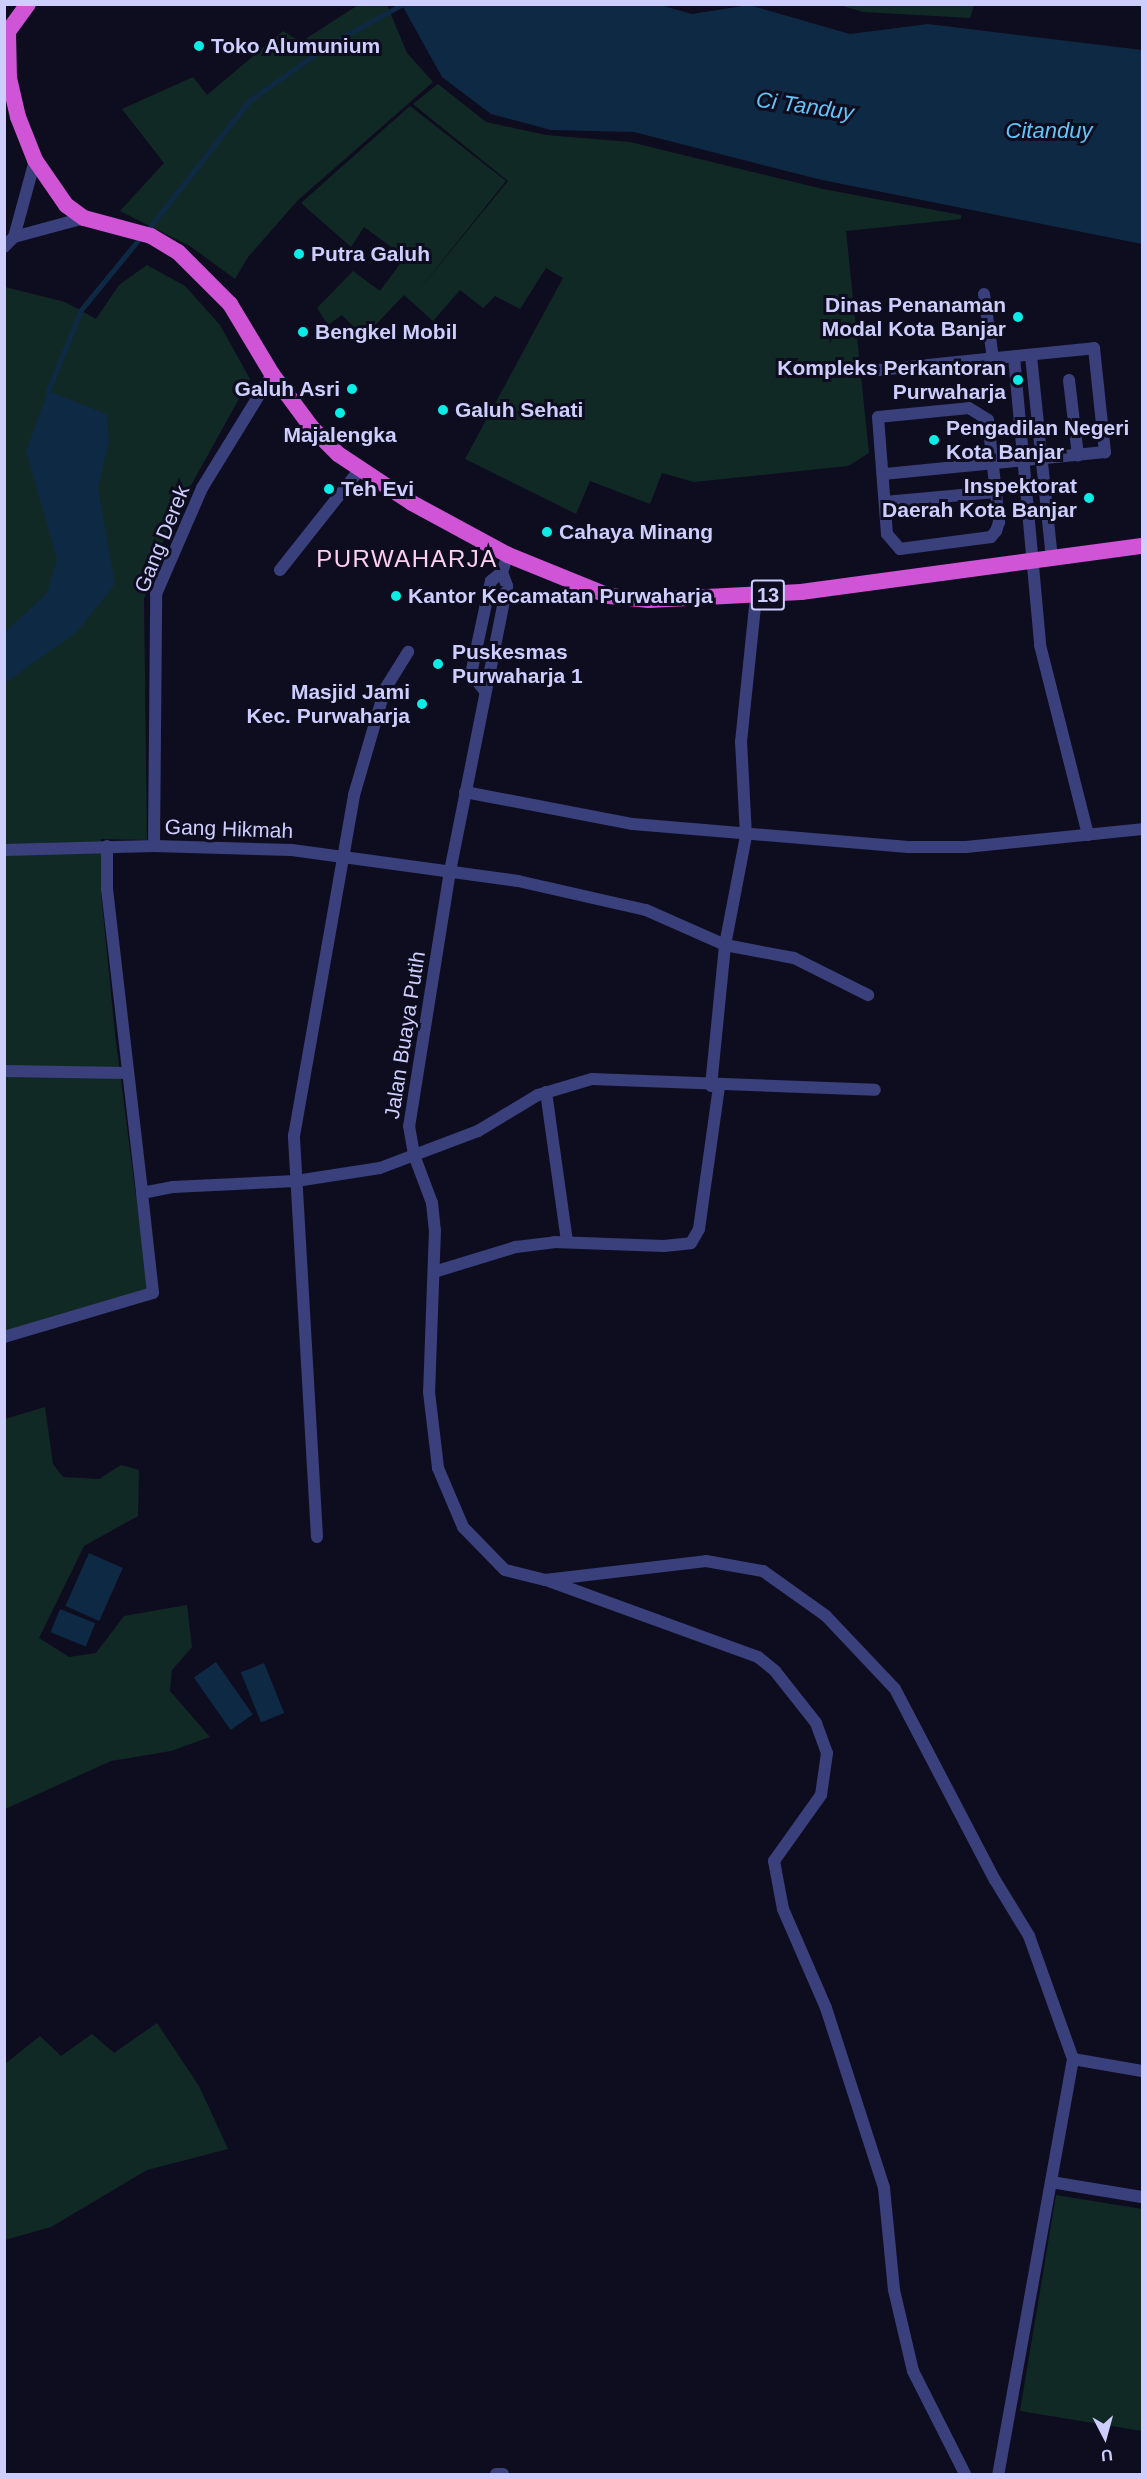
<!DOCTYPE html>
<html>
<head>
<meta charset="utf-8">
<style>
	body { margin:0 }
	#map { position:relative; width:1147px; height:2479px; overflow:hidden; background:#0e0d1f; font-family:Helvetica,sans-serif }
	div>[style] { position:absolute }
	.green>* { inset:0; background:#112925 }
	.water>* { inset:0; background:#0e2943; transform-origin:0 0 }
	.stream>* { height:4.5px; margin:-2.25px; padding:0 2.25px; transform-origin:2.25px; border-radius:2.25px; background:#0e2943 }
	.minor>* { height:12px; margin:-6px; padding:0 6px; transform-origin:6px; border-radius:6px; background:#3a407c }
	.trunk>* { height:16px; margin:-8px; padding:0 8px; transform-origin:8px; border-radius:8px; background:#d054d6 }
	.dots>* { width:16px; height:16px; translate:-50% -50%; box-sizing:border-box; border:3px solid #0e0d1f; border-radius:50% }
	span { translate:-50% -50%; white-space:nowrap; text-align:center; line-height:1.15; -webkit-text-stroke:6px #0e0d1f; paint-order:stroke }
	.shield-label span { padding:2px 4px; background:#0e0d1f; border:2px solid; border-radius:4px; -webkit-text-stroke-width:0 }
	.shield-label { font-size:20px; color:#cdcefd; font-weight:700 }
	.poi-label { font-size:21px; color:#cdcefd; font-weight:700 }
	.left { translate:0 -50%; text-align:left }
	.right { translate:-100% -50%; text-align:right }
	.street-label { font-size:21px; color:#cdcefd }
	.water-label { font-size:22px; color:#60c5f9; font-style:italic }
	.quarter-label { font-size:24px; color:#fdcff2; letter-spacing:1.5px }
	.frame { position:absolute; inset:0; border:6px solid #cdcefd; pointer-events:none }
	.north { position:absolute; left:1075px; top:2407px; width:60px; height:60px; -webkit-text-stroke:4px #0e0d1f; paint-order:stroke; rotate:174deg; font-size:16px; font-weight:700; line-height:24px; text-align:center; color:#cdcefd }
	.north::after { content:''; display:block; margin:auto; width:21px; height:27px; background:#cdcefd; clip-path:polygon(50% 0,100% 100%,50% 72%,0 100%) }
</style>
</head>
<body>
<div id="map">
	<div class="green">
		<div style="clip-path:polygon(358px 5px,387px 5px,407px 53px,433px 82px,298px 200px,248px 257px,235px 279px,190px 246px,120px 211px,164px 163px,122px 109px,193px 77px,207px 95px,283px 31px,301px 42px)"></div>
		<div style="clip-path:polygon(839px 5px,974px 5px,970px 18px,864px 12px)"></div>
		<div style="clip-path:polygon(438px 84px,486px 122px,546px 135px,630px 142px,823px 189px,961px 215px,961px 219px,846px 231px,869px 453px,848px 466px,694px 482px,662px 473px,650px 504px,590px 481px,576px 514px,465px 459px,563px 278px,546px 268px,520px 309px,495px 296px,483px 308px,460px 290px,433px 321px,404px 295px,364px 337px,342px 315px,328px 325px,317px 308px,353px 271px,380px 291px,405px 257px,364px 227px,351px 247px,301px 203px,410px 106px,506px 181px,414px 296px,508px 181px,413px 104px)"></div>
		<div style="clip-path:polygon(147px 265px,185px 286px,220px 325px,250px 379px,169px 525px,144px 599px,147px 840px,101px 839px,101px 893px,115px 1034px,148px 1289px,5px 1332px,5px 287px,65px 302px,96px 319px,119px 285px)"></div>
		<div style="clip-path:polygon(45px 1407px,53px 1464px,63px 1477px,99px 1479px,121px 1465px,139px 1470px,138px 1516px,84px 1546px,39px 1638px,69px 1657px,96px 1653px,124px 1616px,187px 1605px,192px 1647px,172px 1670px,170px 1691px,210px 1737px,171px 1751px,111px 1761px,5px 1809px,5px 1419px)"></div>
		<div style="clip-path:polygon(157px 2023px,199px 2086px,228px 2149px,147px 2170px,51px 2227px,5px 2240px,5px 2064px,40px 2036px,61px 2056px,92px 2034px,114px 2053px)"></div>
		<div style="clip-path:polygon(1056px 2195px,1142px 2209px,1142px 2431px,1020px 2411px)"></div>
	</div>
	<div class="water">
		<div style="clip-path:polygon(657px 4px,692px 14px,749px 5px,850px 34px,928px 24px,1142px 50px,1142px 244px,822px 180px,634px 132px,551px 130px,491px 114px,442px 77px,402px 5px)"></div>
		<div style="clip-path:polygon(48px 391px,107px 414px,109px 441px,98px 488px,115px 584px,77px 632px,5px 683px,5px 632px,47px 593px,57px 559px,26px 451px)"></div>
		<div style="left:89px;top:1553px;width:37px;height:58px;rotate:24deg"></div>
		<div style="left:60px;top:1609px;width:38px;height:25px;rotate:22deg"></div>
		<div style="left:216px;top:1662px;width:64px;height:27px;rotate:55deg"></div>
		<div style="left:264px;top:1663px;width:54px;height:25px;rotate:68deg"></div>
	</div>
	<div class="stream">
		<div style="left:146px;top:232px;width:168px;rotate:-51.8deg"></div>
		<div style="left:250px;top:100px;width:98px;rotate:-35deg"></div>
		<div style="left:330px;top:44px;width:83px;rotate:-28.7deg"></div>
		<div style="left:48px;top:391px;width:87px;rotate:-67.8deg"></div>
		<div style="left:81px;top:310px;width:93px;rotate:-50.7deg"></div>
	</div>
	<div class="minor">
		<div style="left:14px;top:237px;width:73px;rotate:-15.2deg"></div>
		<div style="left:4px;top:247px;width:14px;rotate:-45deg"></div>
		<div style="left:14px;top:237px;width:80px;rotate:-74.7deg"></div>
		<div style="left:984px;top:294px;width:66px;rotate:82.1deg"></div>
		<div style="left:1031px;top:356px;width:203px;rotate:84.1deg"></div>
		<div style="left:1014px;top:357px;width:289px;rotate:84.8deg"></div>
		<div style="left:1040px;top:645px;width:196px;rotate:75.8deg"></div>
		<div style="left:879px;top:370px;width:216px;rotate:-5.8deg"></div>
		<div style="left:1094px;top:348px;width:105px;rotate:84deg"></div>
		<div style="left:1105px;top:452px;width:223px;rotate:174.3deg"></div>
		<div style="left:1069px;top:380px;width:76px;rotate:83.2deg"></div>
		<div style="left:969px;top:408px;width:22px;rotate:32deg"></div>
		<div style="left:988px;top:420px;width:103px;rotate:83.8deg"></div>
		<div style="left:999px;top:522px;width:9px;rotate:108deg"></div>
		<div style="left:996px;top:531px;width:8px;rotate:130deg"></div>
		<div style="left:991px;top:537px;width:92px;rotate:172.5deg"></div>
		<div style="left:900px;top:549px;width:20px;rotate:-131deg"></div>
		<div style="left:887px;top:534px;width:117px;rotate:-94.4deg"></div>
		<div style="left:878px;top:417px;width:91px;rotate:-5.6deg"></div>
		<div style="left:885px;top:502px;width:110px;rotate:-5.2deg"></div>
		<div style="left:280px;top:570px;width:129px;rotate:-51.6deg"></div>
		<div style="left:502px;top:572px;width:15px;rotate:70deg"></div>
		<div style="left:507px;top:586px;width:291px;rotate:101.3deg"></div>
		<div style="left:450px;top:871px;width:258px;rotate:99.1deg"></div>
		<div style="left:409px;top:1126px;width:29px;rotate:80deg"></div>
		<div style="left:414px;top:1155px;width:51px;rotate:69.4deg"></div>
		<div style="left:432px;top:1203px;width:27px;rotate:84deg"></div>
		<div style="left:435px;top:1230px;width:162px;rotate:92.1deg"></div>
		<div style="left:429px;top:1392px;width:77px;rotate:83.2deg"></div>
		<div style="left:438px;top:1468px;width:64px;rotate:67deg"></div>
		<div style="left:463px;top:1527px;width:60px;rotate:45.7deg"></div>
		<div style="left:505px;top:1570px;width:41px;rotate:14deg"></div>
		<div style="left:545px;top:1580px;width:162px;rotate:-6.7deg"></div>
		<div style="left:706px;top:1561px;width:58px;rotate:10deg"></div>
		<div style="left:763px;top:1571px;width:77px;rotate:35.5deg"></div>
		<div style="left:826px;top:1616px;width:100px;rotate:46.6deg"></div>
		<div style="left:895px;top:1689px;width:216px;rotate:62.4deg"></div>
		<div style="left:995px;top:1880px;width:66px;rotate:58.7deg"></div>
		<div style="left:1029px;top:1936px;width:131px;rotate:70.3deg"></div>
		<div style="left:1073px;top:2059px;width:422px;rotate:100.2deg"></div>
		<div style="left:485px;top:691px;width:22px;rotate:-129deg"></div>
		<div style="left:471px;top:674px;width:95px;rotate:-77.9deg"></div>
		<div style="left:491px;top:581px;width:14px;rotate:-39deg"></div>
		<div style="left:502px;top:572px;width:18px;rotate:-71deg"></div>
		<div style="left:465px;top:792px;width:171px;rotate:10.8deg"></div>
		<div style="left:633px;top:824px;width:276px;rotate:4.8deg"></div>
		<div style="left:908px;top:847px;width:58px"></div>
		<div style="left:966px;top:847px;width:177px;rotate:-5.8deg"></div>
		<div style="left:107px;top:846px;width:43px;rotate:90deg"></div>
		<div style="left:107px;top:889px;width:306px;rotate:83.4deg"></div>
		<div style="left:154px;top:846px;width:252px;rotate:-89.5deg"></div>
		<div style="left:156px;top:594px;width:116px;rotate:-66.5deg"></div>
		<div style="left:202px;top:488px;width:134px;rotate:-58.4deg"></div>
		<div style="left:4px;top:850px;width:150px;rotate:-1.5deg"></div>
		<div style="left:154px;top:846px;width:138px;rotate:1.7deg"></div>
		<div style="left:292px;top:850px;width:228px;rotate:7.8deg"></div>
		<div style="left:518px;top:881px;width:131px;rotate:12.8deg"></div>
		<div style="left:646px;top:910px;width:86px;rotate:23.9deg"></div>
		<div style="left:725px;top:945px;width:70px;rotate:10.7deg"></div>
		<div style="left:794px;top:958px;width:83px;rotate:26.6deg"></div>
		<div style="left:4px;top:1071px;width:123px;rotate:0.9deg"></div>
		<div style="left:711px;top:1086px;width:142px;rotate:-84.3deg"></div>
		<div style="left:725px;top:945px;width:111px;rotate:-79.1deg"></div>
		<div style="left:746px;top:836px;width:94px;rotate:-93deg"></div>
		<div style="left:741px;top:742px;width:147px;rotate:-84.1deg"></div>
		<div style="left:546px;top:1092px;width:151px;rotate:82deg"></div>
		<div style="left:434px;top:1272px;width:86px;rotate:-17deg"></div>
		<div style="left:516px;top:1247px;width:38px;rotate:-7deg"></div>
		<div style="left:554px;top:1242px;width:110px;rotate:2.1deg"></div>
		<div style="left:664px;top:1246px;width:27px;rotate:-6deg"></div>
		<div style="left:691px;top:1243px;width:16px;rotate:-60deg"></div>
		<div style="left:699px;top:1229px;width:144px;rotate:-82deg"></div>
		<div style="left:4px;top:1337px;width:155px;rotate:-16.5deg"></div>
		<div style="left:153px;top:1293px;width:101px;rotate:-96.3deg"></div>
		<div style="left:142px;top:1193px;width:32px;rotate:-11deg"></div>
		<div style="left:173px;top:1187px;width:123px;rotate:-2.8deg"></div>
		<div style="left:296px;top:1181px;width:85px;rotate:-8.8deg"></div>
		<div style="left:380px;top:1168px;width:105px;rotate:-20.7deg"></div>
		<div style="left:478px;top:1131px;width:70px;rotate:-31deg"></div>
		<div style="left:538px;top:1095px;width:56px;rotate:-16.5deg"></div>
		<div style="left:592px;top:1079px;width:283px;rotate:2.2deg"></div>
		<div style="left:317px;top:1537px;width:402px;rotate:-93.3deg"></div>
		<div style="left:294px;top:1136px;width:346px;rotate:-80deg"></div>
		<div style="left:354px;top:795px;width:110px;rotate:-73.7deg"></div>
		<div style="left:385px;top:689px;width:44px;rotate:-58.1deg"></div>
		<div style="left:549px;top:1581px;width:222px;rotate:20deg"></div>
		<div style="left:758px;top:1657px;width:22px;rotate:39deg"></div>
		<div style="left:775px;top:1671px;width:66px;rotate:51.7deg"></div>
		<div style="left:816px;top:1723px;width:32px;rotate:70deg"></div>
		<div style="left:827px;top:1753px;width:42px;rotate:98.1deg"></div>
		<div style="left:821px;top:1795px;width:81px;rotate:125.5deg"></div>
		<div style="left:774px;top:1861px;width:49px;rotate:79.4deg"></div>
		<div style="left:783px;top:1909px;width:108px;rotate:66.5deg"></div>
		<div style="left:826px;top:2008px;width:189px;rotate:72.1deg"></div>
		<div style="left:884px;top:2188px;width:102px;rotate:84.4deg"></div>
		<div style="left:894px;top:2290px;width:83px;rotate:76.8deg"></div>
		<div style="left:913px;top:2371px;width:115px;rotate:63.2deg"></div>
		<div style="left:1073px;top:2059px;width:70px;rotate:9.9deg"></div>
		<div style="left:1051px;top:2182px;width:92px;rotate:9.4deg"></div>
		<div style="left:496px;top:2474px;width:7px"></div>
	</div>
	<div class="trunk">
		<div style="left:28px;top:4px;width:34px;rotate:126deg"></div>
		<div style="left:8px;top:32px;width:46px;rotate:88.8deg"></div>
		<div style="left:9px;top:78px;width:40px;rotate:77deg"></div>
		<div style="left:18px;top:117px;width:46px;rotate:68.4deg"></div>
		<div style="left:35px;top:160px;width:55px;rotate:55.4deg"></div>
		<div style="left:66px;top:205px;width:22px;rotate:36deg"></div>
		<div style="left:84px;top:218px;width:69px;rotate:15deg"></div>
		<div style="left:151px;top:236px;width:31px;rotate:31deg"></div>
		<div style="left:178px;top:252px;width:74px;rotate:45deg"></div>
		<div style="left:230px;top:304px;width:82px;rotate:59deg"></div>
		<div style="left:272px;top:374px;width:67px;rotate:53.5deg"></div>
		<div style="left:312px;top:428px;width:37px;rotate:45deg"></div>
		<div style="left:338px;top:454px;width:89px;rotate:33.5deg"></div>
		<div style="left:412px;top:503px;width:109px;rotate:28.4deg"></div>
		<div style="left:508px;top:555px;width:109px;rotate:22.1deg"></div>
		<div style="left:609px;top:596px;width:40px;rotate:5.7deg"></div>
		<div style="left:649px;top:600px;width:152px;rotate:-3deg"></div>
		<div style="left:801px;top:592px;width:344px;rotate:-7.7deg"></div>
	</div>
	<div class="dots">
		<div style="left:199px;top:46px;background:#0aede7"></div>
		<div style="left:299px;top:254px;background:#0aede7"></div>
		<div style="left:1018px;top:317px;background:#0aede7"></div>
		<div style="left:303px;top:332px;background:#0aede7"></div>
		<div style="left:1018px;top:380px;background:#0aede7"></div>
		<div style="left:352px;top:389px;background:#0aede7"></div>
		<div style="left:443px;top:410px;background:#0aede7"></div>
		<div style="left:340px;top:413px;background:#0aede7"></div>
		<div style="left:934px;top:440px;background:#0aede7"></div>
		<div style="left:329px;top:489px;background:#0aede7"></div>
		<div style="left:1089px;top:498px;background:#0aede7"></div>
		<div style="left:547px;top:532px;background:#0aede7"></div>
		<div style="left:396px;top:596px;background:#0aede7"></div>
		<div style="left:438px;top:664px;background:#0aede7"></div>
		<div style="left:422px;top:704px;background:#0aede7"></div>
	</div>
	<div class="shield-label">
		<span style="left:768px;top:595px">13</span>
	</div>
	<div class="poi-label">
		<span class="left" style="left:211px;top:46px">Toko Alumunium</span>
		<span class="left" style="left:311px;top:254px">Putra Galuh</span>
		<span class="right" style="left:1006px;top:317px">Dinas Penanaman<br>Modal Kota Banjar</span>
		<span class="left" style="left:315px;top:332px">Bengkel Mobil</span>
		<span class="right" style="left:1006px;top:380px">Kompleks Perkantoran<br>Purwaharja</span>
		<span class="right" style="left:340px;top:389px">Galuh Asri</span>
		<span class="left" style="left:455px;top:410px">Galuh Sehati</span>
		<span class="left" style="left:946px;top:440px">Pengadilan Negeri<br>Kota Banjar</span>
		<span style="left:340px;top:435px">Majalengka</span>
		<span class="right" style="left:1077px;top:498px">Inspektorat<br>Daerah Kota Banjar</span>
		<span class="left" style="left:341px;top:489px">Teh Evi</span>
		<span class="left" style="left:559px;top:532px">Cahaya Minang</span>
		<span class="left" style="left:408px;top:596px">Kantor Kecamatan Purwaharja</span>
		<span class="left" style="left:452px;top:664px">Puskesmas<br>Purwaharja 1</span>
		<span class="right" style="left:410px;top:704px">Masjid Jami<br>Kec. Purwaharja</span>
	</div>
	<div class="street-label">
		<span style="left:162px;top:539px;rotate:-68deg">Gang Derek</span>
		<span style="left:229px;top:829px;rotate:2deg">Gang Hikmah</span>
		<span style="left:405px;top:1035px;rotate:-81deg">Jalan Buaya Putih</span>
	</div>
	<div class="water-label">
		<span style="left:805px;top:106px;rotate:8deg">Ci Tanduy</span>
		<span style="left:1049px;top:131px">Citanduy</span>
	</div>
	<div class="quarter-label">
		<span style="left:407px;top:559px">PURWAHARJA</span>
	</div>
	<div class="frame"></div>
	<div class="north">U</div>
</div>
</body>
</html>
